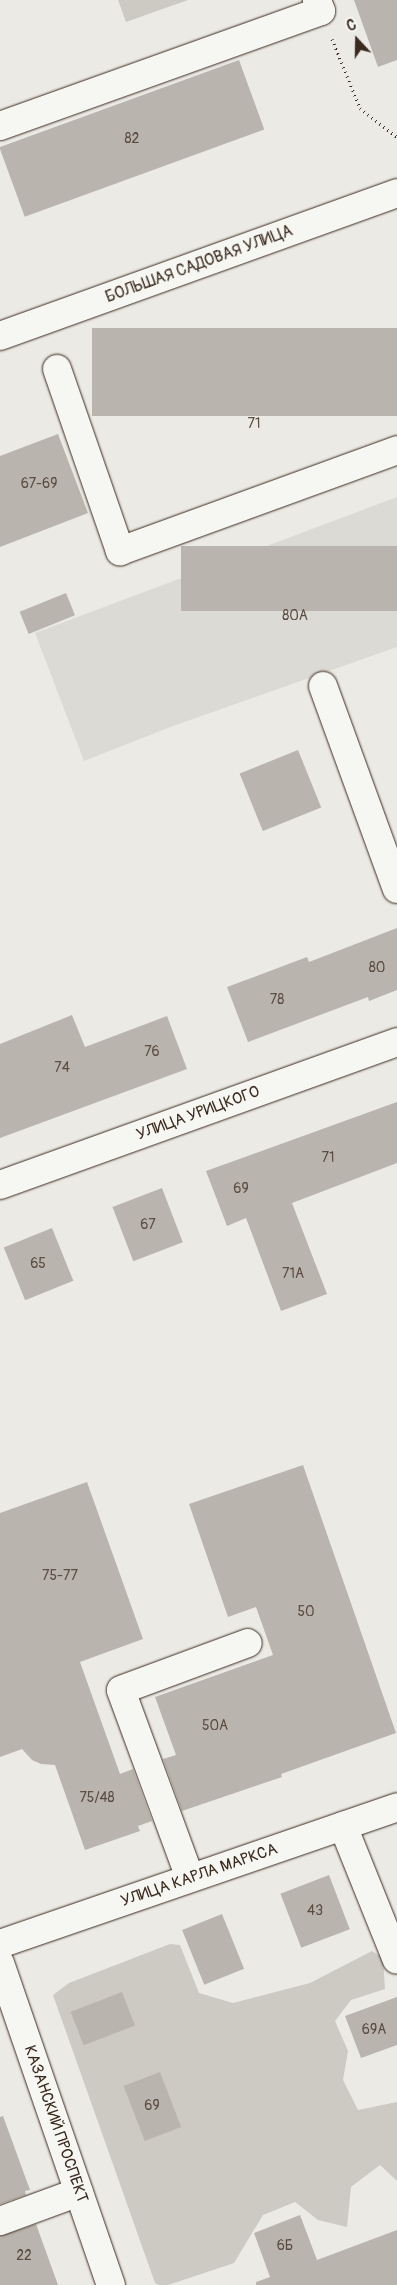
<!DOCTYPE html>
<html>
<head>
<meta charset="utf-8">
<style>
	body { margin:0 }
	#map { position:relative; width:397px; height:2285px; overflow:hidden; background:#ebeae5; font-family:Pangolin,sans-serif }
	div>[style] { position:absolute }
	.built>* { inset:0; background:#dcdad4 }
	.green>* { inset:0; background:#cdcac4 }
	.building>* { inset:0; background:#bab4ae; transform-origin:0 0 }
	.path>* { height:3px; margin-top:-1.5px; transform-origin:0; background:repeating-linear-gradient(90deg,#3b2a1e 0 1px,transparent 0 5px) }
	.roads { filter:drop-shadow(0 0 1px #3b2a1e) drop-shadow(0 0 1px #3b2a1e) }
	.minor>* { height:28px; margin:-14px; padding:0 14px; transform-origin:14px; border-radius:14px; background:#f6f6f2 }
	.major>* { height:28px; margin:-14px; padding:0 14px; transform-origin:14px; border-radius:14px; background:#f6f6f2 }
	.highway>* { height:28px; margin:-14px; padding:0 14px; transform-origin:14px; border-radius:14px; background:#f6f6f2 }
	span { translate:-50% -50%; white-space:nowrap; text-align:center; line-height:1.15; -webkit-text-stroke:4px #f6f6f2; paint-order:stroke }
	.number-label { font-size:14px; color:#5b4c42 }
	.number-label span { -webkit-text-stroke-width:0 }
	.street-label { font-size:16px; color:#3b2a1e }
	.north { position:absolute; left:332px; top:15px; width:50px; height:50px; -webkit-text-stroke:4px #f6f6f2; paint-order:stroke; rotate:339deg; font-size:14px; font-weight:700; line-height:20px; text-align:center; color:#3b2a1e }
	.north::after { content:''; display:block; margin:auto; width:18px; height:22px; background:#3b2a1e; clip-path:polygon(50% 0,100% 100%,50% 72%,0 100%) }
</style>
</head>
<body>
<div id="map">
	<div class="built">
		<div style="clip-path:polygon(397px 497px,397px 647px,173px 726px,84px 761px,35px 633px)"></div>
	</div>
	<div class="green">
		<div style="clip-path:polygon(118px 0,188px 0,126px 22px)"></div>
		<div style="clip-path:polygon(170px 1944px,180px 1945px,199px 1993px,233px 2003px,310px 1983px,372px 1951px,383px 1958px,385px 1989px,351px 2000px,335px 2021px,348px 2051px,343px 2080px,358px 2110px,397px 2102px,397px 2181px,380px 2165px,351px 2187px,347px 2227px,318px 2220px,295px 2202px,263px 2215px,234px 2263px,168px 2285px,159px 2285px,155px 2283px,53px 1995px,69px 1983px)"></div>
	</div>
	<div class="building">
		<div style="clip-path:polygon(354px 0,397px 0,397px 60px,378px 67px)"></div>
		<div style="left:239px;top:60px;width:74px;height:255px;rotate:70deg"></div>
		<div style="left:397px;top:328px;width:88px;height:305px;rotate:90deg"></div>
		<div style="clip-path:polygon(58px 434px,88px 513px,0 547px,0 456px)"></div>
		<div style="left:397px;top:546px;width:65px;height:216px;rotate:90deg"></div>
		<div style="left:66px;top:593px;width:24px;height:50px;rotate:68deg"></div>
		<div style="left:298px;top:750px;width:62px;height:63px;rotate:68deg"></div>
		<div style="clip-path:polygon(397px 928px,397px 990px,369px 1001px,368px 997px,248px 1042px,227px 987px,307px 957px,309px 962px)"></div>
		<div style="clip-path:polygon(72px 1015px,85px 1047px,167px 1016px,187px 1069px,0 1138px,0 1044px)"></div>
		<div style="clip-path:polygon(397px 1102px,397px 1163px,292px 1203px,327px 1294px,281px 1311px,246px 1218px,227px 1226px,206px 1171px)"></div>
		<div style="left:162px;top:1188px;width:58px;height:53px;rotate:69deg"></div>
		<div style="left:52px;top:1228px;width:57px;height:52px;rotate:68deg"></div>
		<div style="clip-path:polygon(303px 1465px,396px 1733px,281px 1774px,282px 1777px,182px 1811px,163px 1759px,176px 1755px,155px 1697px,273px 1655px,256px 1607px,228px 1617px,189px 1504px)"></div>
		<div style="clip-path:polygon(87px 1482px,143px 1639px,80px 1662px,120px 1774px,133px 1769px,152px 1821px,138px 1826px,140px 1831px,85px 1850px,55px 1765px,41px 1764px,32px 1760px,22px 1749px,0 1757px,0 1513px)"></div>
		<div style="left:329px;top:1875px;width:58px;height:52px;rotate:69deg"></div>
		<div style="left:222px;top:1914px;width:59px;height:43px;rotate:68deg"></div>
		<div style="left:122px;top:1992px;width:36px;height:55px;rotate:69deg"></div>
		<div style="clip-path:polygon(397px 1997px,397px 2045px,361px 2058px,345px 2016px)"></div>
		<div style="left:160px;top:2072px;width:59px;height:39px;rotate:69deg"></div>
		<div style="clip-path:polygon(3px 2116px,30px 2190px,25px 2191px,26px 2195px,0 2204px,0 2117px)"></div>
		<div style="clip-path:polygon(300px 2215px,317px 2260px,397px 2230px,397px 2285px,256px 2285px,256px 2282px,270px 2277px,254px 2233px)"></div>
		<div style="clip-path:polygon(36px 2224px,58px 2285px,0 2285px,0 2236px)"></div>
	</div>
	<div class="path">
		<div style="left:332px;top:39px;width:74px;rotate:67.9deg"></div>
		<div style="left:360px;top:108px;width:47px;rotate:38.1deg"></div>
	</div>
	<div class="roads">
		<div class="minor">
			<div style="left:0;top:126px;width:341px;rotate:-19.7deg"></div>
			<div style="left:321px;top:11px;width:12px;rotate:-110deg"></div>
			<div style="left:57px;top:369px;width:193px;rotate:70.9deg"></div>
			<div style="left:120px;top:551px;width:295px;rotate:-20deg"></div>
			<div style="left:323px;top:686px;width:216px;rotate:70deg"></div>
			<div style="left:0;top:1185px;width:422px;rotate:-19.8deg"></div>
			<div style="left:343px;top:1826px;width:144px;rotate:68.1deg"></div>
			<div style="left:190px;top:1878px;width:200px;rotate:-110.2deg"></div>
			<div style="left:121px;top:1690px;width:135px;rotate:-20.3deg"></div>
			<div style="left:0;top:1944px;width:420px;rotate:-19deg"></div>
			<div style="left:0;top:2221px;width:84px;rotate:-20.2deg"></div>
		</div>
		<div class="major">
			<div style="left:0;top:1963px;width:341px;rotate:71deg"></div>
		</div>
		<div class="highway">
			<div style="left:0;top:336px;width:422px;rotate:-19.8deg"></div>
		</div>
	</div>
	<div class="number-label">
		<span style="left:132px;top:139px">82</span>
		<span style="left:254px;top:424px">71</span>
		<span style="left:39px;top:484px">67-69</span>
		<span style="left:295px;top:616px">80А</span>
		<span style="left:377px;top:968px">80</span>
		<span style="left:277px;top:1000px">78</span>
		<span style="left:152px;top:1052px">76</span>
		<span style="left:62px;top:1068px">74</span>
		<span style="left:328px;top:1158px">71</span>
		<span style="left:241px;top:1189px">69</span>
		<span style="left:148px;top:1225px">67</span>
		<span style="left:38px;top:1264px">65</span>
		<span style="left:293px;top:1274px">71А</span>
		<span style="left:60px;top:1576px">75-77</span>
		<span style="left:306px;top:1612px">50</span>
		<span style="left:215px;top:1726px">50А</span>
		<span style="left:97px;top:1798px">75/48</span>
		<span style="left:315px;top:1911px">43</span>
		<span style="left:374px;top:2030px">69А</span>
		<span style="left:152px;top:2106px">69</span>
		<span style="left:285px;top:2246px">6Б</span>
		<span style="left:24px;top:2256px">22</span>
	</div>
	<div class="street-label">
		<span style="left:199px;top:264px;rotate:-20deg">БОЛЬШАЯ САДОВАЯ УЛИЦА</span>
		<span style="left:198px;top:1113px;rotate:-20deg">УЛИЦА УРИЦКОГО</span>
		<span style="left:199px;top:1875px;rotate:-19deg">УЛИЦА КАРЛА МАРКСА</span>
		<span style="left:56px;top:2124px;rotate:71deg">КАЗАНСКИЙ ПРОСПЕКТ</span>
	</div>
	<div class="north">С</div>
</div>
</body>
</html>
